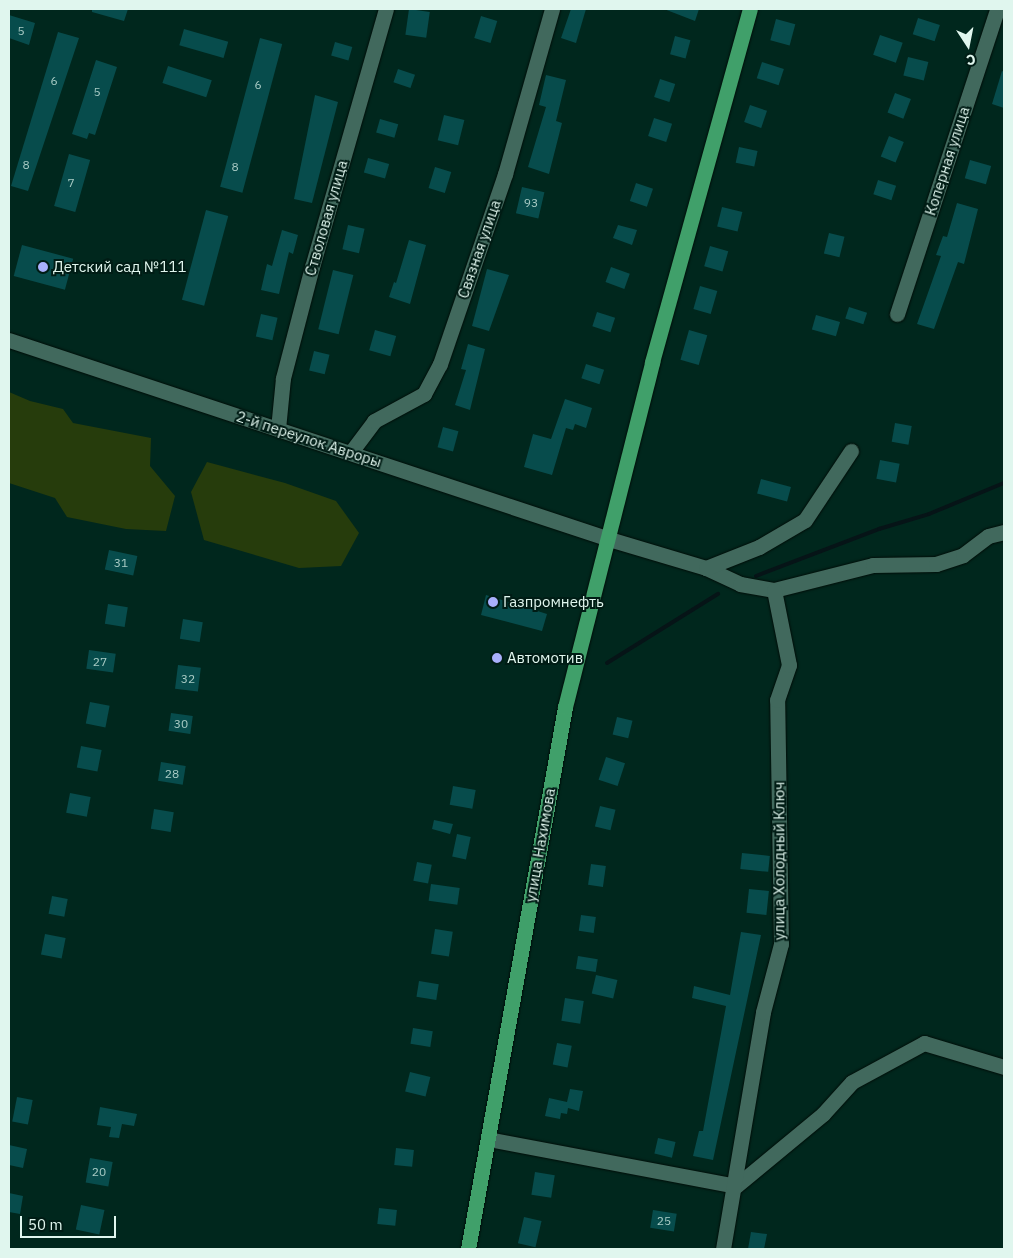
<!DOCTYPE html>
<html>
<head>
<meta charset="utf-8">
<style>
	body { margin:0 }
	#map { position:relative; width:1013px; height:1258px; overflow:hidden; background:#00271d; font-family:"IBM Plex Sans",sans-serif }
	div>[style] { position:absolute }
	.green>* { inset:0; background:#263c0c }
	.stream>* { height:4px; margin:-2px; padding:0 2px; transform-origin:2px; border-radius:2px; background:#061417 }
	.building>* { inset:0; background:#074c4c; transform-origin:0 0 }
	.roads { filter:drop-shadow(0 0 1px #000d08) drop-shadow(0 0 1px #000d08) }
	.minor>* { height:15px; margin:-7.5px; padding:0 7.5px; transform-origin:7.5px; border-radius:7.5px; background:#41695d }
	.major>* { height:15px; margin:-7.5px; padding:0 7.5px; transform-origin:7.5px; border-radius:7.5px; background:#40a06a }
	.dots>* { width:14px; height:14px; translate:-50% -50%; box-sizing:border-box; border:2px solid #001c15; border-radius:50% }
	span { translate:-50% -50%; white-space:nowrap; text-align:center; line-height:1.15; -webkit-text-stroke:4px #001c15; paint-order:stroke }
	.number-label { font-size:12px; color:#aaccc6 }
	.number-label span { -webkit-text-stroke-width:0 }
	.street-label { font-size:15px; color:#e0f6ee }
	.poi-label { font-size:15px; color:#e0f6ee }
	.left { translate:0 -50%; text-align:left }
	.frame { position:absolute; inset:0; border:10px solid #e0f6ee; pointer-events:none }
	.north { position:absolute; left:943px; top:20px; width:50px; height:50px; -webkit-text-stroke:4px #001c15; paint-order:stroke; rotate:169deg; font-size:14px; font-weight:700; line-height:20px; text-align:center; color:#e0f6ee }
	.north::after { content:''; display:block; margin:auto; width:18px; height:22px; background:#e0f6ee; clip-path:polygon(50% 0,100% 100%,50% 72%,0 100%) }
	.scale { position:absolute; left:20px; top:1216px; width:96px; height:22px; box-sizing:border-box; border:2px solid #e0f6ee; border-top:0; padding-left:6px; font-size:15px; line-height:18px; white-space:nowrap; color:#e0f6ee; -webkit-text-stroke:4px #001c15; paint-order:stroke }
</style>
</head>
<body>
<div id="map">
	<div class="green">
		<div style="clip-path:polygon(9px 392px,30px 401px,63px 409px,73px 423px,151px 438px,150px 466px,175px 496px,166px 531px,126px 529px,67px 517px,55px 498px,9px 483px)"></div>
		<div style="clip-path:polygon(207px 462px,285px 483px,336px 501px,359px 533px,341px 566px,299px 568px,204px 540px,191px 492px)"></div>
	</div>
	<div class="stream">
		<div style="left:756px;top:576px;width:132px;rotate:-20.9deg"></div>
		<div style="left:879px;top:529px;width:52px;rotate:-16.7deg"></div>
		<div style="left:929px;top:514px;width:81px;rotate:-22.5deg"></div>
		<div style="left:607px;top:663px;width:131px;rotate:-31.9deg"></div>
	</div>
	<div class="building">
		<div style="clip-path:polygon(92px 9px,128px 9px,124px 21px,92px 12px)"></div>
		<div style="left:409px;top:9px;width:21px;height:26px;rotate:8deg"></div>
		<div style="clip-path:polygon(571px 9px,586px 9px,576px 43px,561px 38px)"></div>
		<div style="clip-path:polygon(664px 9px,699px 9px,695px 21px)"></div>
		<div style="clip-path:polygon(9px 15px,35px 23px,29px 45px,9px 38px)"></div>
		<div style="left:481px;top:16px;width:17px;height:23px;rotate:17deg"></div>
		<div style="left:918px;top:18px;width:23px;height:17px;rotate:18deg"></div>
		<div style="left:776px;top:19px;width:20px;height:22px;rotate:15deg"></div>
		<div style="left:184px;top:29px;width:46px;height:17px;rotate:16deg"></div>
		<div style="clip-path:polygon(58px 32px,79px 38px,28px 191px,11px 186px)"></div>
		<div style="left:880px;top:35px;width:24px;height:21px;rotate:19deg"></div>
		<div style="left:675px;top:36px;width:16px;height:19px;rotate:15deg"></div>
		<div style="left:260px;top:38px;width:23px;height:154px;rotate:15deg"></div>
		<div style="left:335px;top:42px;width:18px;height:14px;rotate:16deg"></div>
		<div style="left:908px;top:57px;width:21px;height:19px;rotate:14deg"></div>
		<div style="clip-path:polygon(96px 60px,117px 67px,95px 135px,89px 133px,87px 139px,72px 134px)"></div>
		<div style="left:762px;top:62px;width:23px;height:17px;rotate:18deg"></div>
		<div style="left:168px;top:66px;width:46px;height:18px;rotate:18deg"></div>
		<div style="left:398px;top:69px;width:18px;height:14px;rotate:19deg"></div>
		<div style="clip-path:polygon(1002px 71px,1004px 72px,1004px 108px,992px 104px)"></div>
		<div style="clip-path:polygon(546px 75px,566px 80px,556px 121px,562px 123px,549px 174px,528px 167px,546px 107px,539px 105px)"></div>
		<div style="left:660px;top:79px;width:16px;height:19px;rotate:18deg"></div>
		<div style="left:895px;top:93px;width:17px;height:21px;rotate:21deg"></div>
		<div style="clip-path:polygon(315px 95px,338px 102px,312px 203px,294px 199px)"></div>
		<div style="left:750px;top:105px;width:18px;height:18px;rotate:19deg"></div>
		<div style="left:444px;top:115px;width:21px;height:26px;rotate:14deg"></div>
		<div style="left:654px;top:118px;width:19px;height:19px;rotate:18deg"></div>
		<div style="left:380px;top:119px;width:19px;height:14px;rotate:16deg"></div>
		<div style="left:889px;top:136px;width:16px;height:22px;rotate:22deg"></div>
		<div style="left:739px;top:147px;width:19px;height:16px;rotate:12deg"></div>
		<div style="left:69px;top:154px;width:22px;height:54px;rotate:16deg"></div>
		<div style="left:368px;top:158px;width:22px;height:15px;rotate:16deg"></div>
		<div style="left:970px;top:160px;width:22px;height:19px;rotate:16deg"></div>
		<div style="left:435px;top:167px;width:17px;height:22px;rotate:17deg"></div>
		<div style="left:878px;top:180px;width:19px;height:15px;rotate:18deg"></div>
		<div style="left:636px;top:183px;width:18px;height:19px;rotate:19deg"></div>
		<div style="left:522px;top:187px;width:23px;height:27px;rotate:13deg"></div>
		<div style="clip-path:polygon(957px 203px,978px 209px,964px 264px,958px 262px,934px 329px,917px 324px,941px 256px,936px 255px,943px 236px,947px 237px)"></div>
		<div style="left:722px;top:207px;width:21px;height:20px;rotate:14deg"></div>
		<div style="left:206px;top:210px;width:23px;height:93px;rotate:15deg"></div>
		<div style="left:348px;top:225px;width:17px;height:25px;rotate:13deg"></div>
		<div style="clip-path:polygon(618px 225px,637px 230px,632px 245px,613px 238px)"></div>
		<div style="clip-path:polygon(282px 230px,298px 235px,293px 254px,289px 252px,279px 294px,261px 290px,267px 264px,272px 266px)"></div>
		<div style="left:829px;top:233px;width:16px;height:21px;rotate:14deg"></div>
		<div style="clip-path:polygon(409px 240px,426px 245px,410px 304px,389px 297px,394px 282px,396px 283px)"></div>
		<div style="left:22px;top:245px;width:53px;height:32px;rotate:15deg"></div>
		<div style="left:710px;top:246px;width:19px;height:21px;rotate:16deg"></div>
		<div style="left:611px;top:267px;width:20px;height:16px;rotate:20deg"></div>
		<div style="clip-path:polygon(487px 269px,509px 275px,489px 331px,472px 326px)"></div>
		<div style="left:333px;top:270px;width:21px;height:61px;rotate:14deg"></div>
		<div style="left:700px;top:286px;width:18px;height:24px;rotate:16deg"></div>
		<div style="left:849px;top:307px;width:19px;height:12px;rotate:18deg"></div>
		<div style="left:597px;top:312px;width:19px;height:15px;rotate:18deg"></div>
		<div style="left:261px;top:314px;width:17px;height:23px;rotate:13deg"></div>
		<div style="left:816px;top:315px;width:25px;height:15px;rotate:16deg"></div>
		<div style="left:375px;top:330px;width:22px;height:21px;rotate:16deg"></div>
		<div style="left:689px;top:330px;width:19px;height:31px;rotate:16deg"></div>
		<div style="clip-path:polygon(468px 344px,485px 349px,470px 410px,455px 405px,466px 370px,461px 369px)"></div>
		<div style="left:314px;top:351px;width:16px;height:20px;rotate:14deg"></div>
		<div style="left:586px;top:364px;width:19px;height:15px;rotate:18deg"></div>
		<div style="clip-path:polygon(565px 399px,592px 408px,586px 428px,575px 424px,573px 430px,566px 428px,552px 475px,524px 467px,533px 434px,551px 439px)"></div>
		<div style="left:895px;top:423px;width:17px;height:19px;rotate:10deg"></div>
		<div style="left:443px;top:427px;width:16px;height:21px;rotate:15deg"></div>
		<div style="left:880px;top:460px;width:20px;height:19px;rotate:11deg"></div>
		<div style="left:761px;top:479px;width:31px;height:15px;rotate:15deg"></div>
		<div style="left:109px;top:550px;width:29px;height:20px;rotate:12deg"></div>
		<div style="clip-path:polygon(486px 595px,547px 614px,542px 631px,481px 615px)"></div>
		<div style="left:108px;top:604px;width:20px;height:20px;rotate:9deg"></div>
		<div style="left:183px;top:619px;width:20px;height:20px;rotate:9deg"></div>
		<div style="left:89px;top:650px;width:27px;height:19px;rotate:8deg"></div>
		<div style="left:178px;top:665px;width:23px;height:24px;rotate:7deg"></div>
		<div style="left:90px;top:702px;width:20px;height:22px;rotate:11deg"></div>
		<div style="left:171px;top:713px;width:22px;height:18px;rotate:8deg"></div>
		<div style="left:617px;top:717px;width:16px;height:18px;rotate:14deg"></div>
		<div style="left:81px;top:746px;width:21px;height:22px;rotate:11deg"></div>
		<div style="left:606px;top:757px;width:20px;height:24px;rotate:18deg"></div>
		<div style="left:161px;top:762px;width:25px;height:19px;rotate:9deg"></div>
		<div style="left:453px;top:786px;width:23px;height:19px;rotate:10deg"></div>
		<div style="left:70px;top:793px;width:21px;height:20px;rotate:11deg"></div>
		<div style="left:600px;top:806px;width:16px;height:21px;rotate:14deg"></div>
		<div style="left:154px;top:809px;width:20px;height:20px;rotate:9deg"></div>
		<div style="clip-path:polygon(434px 820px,453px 824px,450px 834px,432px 829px)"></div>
		<div style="left:457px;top:834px;width:14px;height:23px;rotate:12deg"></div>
		<div style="left:742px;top:853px;width:28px;height:16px;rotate:6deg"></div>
		<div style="left:417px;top:862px;width:15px;height:19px;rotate:11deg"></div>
		<div style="left:591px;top:864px;width:15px;height:21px;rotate:8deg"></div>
		<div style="left:431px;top:884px;width:29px;height:17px;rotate:8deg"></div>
		<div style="left:749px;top:889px;width:20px;height:24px;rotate:6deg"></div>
		<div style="left:52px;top:896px;width:16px;height:18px;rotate:11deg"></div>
		<div style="left:581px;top:915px;width:15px;height:16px;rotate:8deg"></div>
		<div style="left:435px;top:929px;width:18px;height:25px;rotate:9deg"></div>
		<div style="clip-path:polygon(741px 932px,761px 935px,713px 1160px,693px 1156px,699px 1131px,703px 1131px,726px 1006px,692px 998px,694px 986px,730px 995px)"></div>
		<div style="left:45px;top:934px;width:21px;height:21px;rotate:11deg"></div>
		<div style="left:578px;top:956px;width:20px;height:13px;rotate:9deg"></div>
		<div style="left:596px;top:975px;width:22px;height:19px;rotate:13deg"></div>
		<div style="left:419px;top:981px;width:20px;height:16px;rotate:9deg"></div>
		<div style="left:565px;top:998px;width:19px;height:23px;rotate:9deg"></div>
		<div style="left:413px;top:1028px;width:20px;height:16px;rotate:9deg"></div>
		<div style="left:557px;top:1043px;width:15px;height:22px;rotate:11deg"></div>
		<div style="left:410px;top:1072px;width:21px;height:20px;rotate:14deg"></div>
		<div style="clip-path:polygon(570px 1089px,583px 1091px,579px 1111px,568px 1108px,567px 1114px,561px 1113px,560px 1119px,545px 1116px,549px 1098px,567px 1102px)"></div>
		<div style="left:17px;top:1097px;width:16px;height:25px;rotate:11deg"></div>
		<div style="clip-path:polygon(100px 1107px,137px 1114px,134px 1126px,122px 1124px,119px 1138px,109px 1137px,111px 1127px,97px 1125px)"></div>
		<div style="left:658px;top:1138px;width:18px;height:16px;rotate:13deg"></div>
		<div style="clip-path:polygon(9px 1145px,27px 1149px,23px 1168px,9px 1165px)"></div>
		<div style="left:396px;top:1148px;width:18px;height:17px;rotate:6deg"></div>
		<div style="left:90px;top:1158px;width:23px;height:25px;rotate:10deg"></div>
		<div style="left:535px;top:1172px;width:20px;height:23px;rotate:9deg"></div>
		<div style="clip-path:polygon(9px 1193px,23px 1196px,20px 1214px,9px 1212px)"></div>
		<div style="left:81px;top:1205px;width:24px;height:25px;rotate:12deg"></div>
		<div style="left:379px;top:1208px;width:18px;height:16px;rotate:6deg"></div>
		<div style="left:653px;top:1210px;width:24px;height:18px;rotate:9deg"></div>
		<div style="left:524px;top:1217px;width:18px;height:27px;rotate:13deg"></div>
		<div style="clip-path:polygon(751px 1232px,767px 1234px,764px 1249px,748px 1249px)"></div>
	</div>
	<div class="roads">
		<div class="minor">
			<div style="left:897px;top:314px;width:321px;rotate:-71.8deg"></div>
			<div style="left:9px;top:340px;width:632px;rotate:18.35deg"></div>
			<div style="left:609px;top:539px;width:101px;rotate:16.6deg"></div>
			<div style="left:706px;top:568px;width:38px;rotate:25deg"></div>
			<div style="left:740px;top:584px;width:35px;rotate:10deg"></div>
			<div style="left:774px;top:590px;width:102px;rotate:-14.2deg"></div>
			<div style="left:873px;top:565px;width:63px;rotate:-0.9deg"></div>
			<div style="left:936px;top:564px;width:28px;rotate:-18deg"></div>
			<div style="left:963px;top:555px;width:31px;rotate:-37deg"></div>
			<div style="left:988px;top:536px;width:16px;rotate:-14deg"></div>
			<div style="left:278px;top:429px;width:51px;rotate:-84.4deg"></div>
			<div style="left:283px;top:378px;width:115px;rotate:-75.4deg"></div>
			<div style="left:312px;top:267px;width:268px;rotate:-74deg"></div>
			<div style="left:351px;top:452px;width:39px;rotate:-53deg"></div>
			<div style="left:374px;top:421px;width:57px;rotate:-28.4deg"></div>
			<div style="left:424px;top:394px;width:34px;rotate:-62deg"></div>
			<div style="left:440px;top:364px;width:201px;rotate:-71.1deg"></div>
			<div style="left:505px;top:174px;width:172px;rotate:-74.1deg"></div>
			<div style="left:706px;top:568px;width:57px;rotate:-21.6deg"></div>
			<div style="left:759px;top:547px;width:53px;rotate:-30.4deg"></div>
			<div style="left:805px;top:520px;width:83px;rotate:-56.3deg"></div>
			<div style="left:488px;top:1139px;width:252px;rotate:10.7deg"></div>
			<div style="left:736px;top:1186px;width:113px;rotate:-39.6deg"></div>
			<div style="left:823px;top:1114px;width:43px;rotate:-47.8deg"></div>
			<div style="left:852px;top:1082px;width:82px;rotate:-28.4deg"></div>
			<div style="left:924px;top:1043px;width:84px;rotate:16.7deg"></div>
			<div style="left:723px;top:1249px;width:240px;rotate:-80.4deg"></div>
			<div style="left:763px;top:1012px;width:70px;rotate:-75.2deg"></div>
			<div style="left:781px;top:944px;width:244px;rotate:-90.9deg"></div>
			<div style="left:777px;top:700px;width:37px;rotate:-71deg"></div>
			<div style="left:789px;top:665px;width:76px;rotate:-101.3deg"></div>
		</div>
		<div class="major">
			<div style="left:468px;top:1249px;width:551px;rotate:-79.85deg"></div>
			<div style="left:565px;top:707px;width:356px;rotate:-75.8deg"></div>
			<div style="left:652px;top:362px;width:366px;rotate:-74.5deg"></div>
		</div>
	</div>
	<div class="dots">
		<div style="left:43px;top:267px;background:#a9b0fc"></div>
		<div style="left:493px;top:602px;background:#a9b0fc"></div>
		<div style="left:497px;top:658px;background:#a9b0fc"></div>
	</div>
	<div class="number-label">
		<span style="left:21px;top:31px">5</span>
		<span style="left:54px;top:81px">6</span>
		<span style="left:258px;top:85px">6</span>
		<span style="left:97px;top:92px">5</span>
		<span style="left:26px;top:165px">8</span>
		<span style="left:235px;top:167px">8</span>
		<span style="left:71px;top:183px">7</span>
		<span style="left:531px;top:203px">93</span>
		<span style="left:121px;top:563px">31</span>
		<span style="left:100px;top:662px">27</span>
		<span style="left:188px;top:679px">32</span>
		<span style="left:181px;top:724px">30</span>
		<span style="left:172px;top:774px">28</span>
		<span style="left:99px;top:1172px">20</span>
		<span style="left:664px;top:1221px">25</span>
	</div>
	<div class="street-label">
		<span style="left:947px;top:161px;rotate:-72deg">Коперная улица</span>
		<span style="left:326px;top:218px;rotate:-74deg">Стволовая улица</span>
		<span style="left:479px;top:249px;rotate:-71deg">Связная улица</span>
		<span style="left:309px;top:439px;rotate:18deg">2-й переулок Авроры</span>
		<span style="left:540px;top:845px;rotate:-80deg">улица Нахимова</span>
		<span style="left:779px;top:861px;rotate:-90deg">улица Холодный Ключ</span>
	</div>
	<div class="poi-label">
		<span class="left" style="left:53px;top:267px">Детский сад №111</span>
		<span class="left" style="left:503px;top:602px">Газпромнефть</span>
		<span class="left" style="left:507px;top:658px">Автомотив</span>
	</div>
	<div class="frame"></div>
	<div class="north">С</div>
	<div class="scale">50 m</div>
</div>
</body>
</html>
